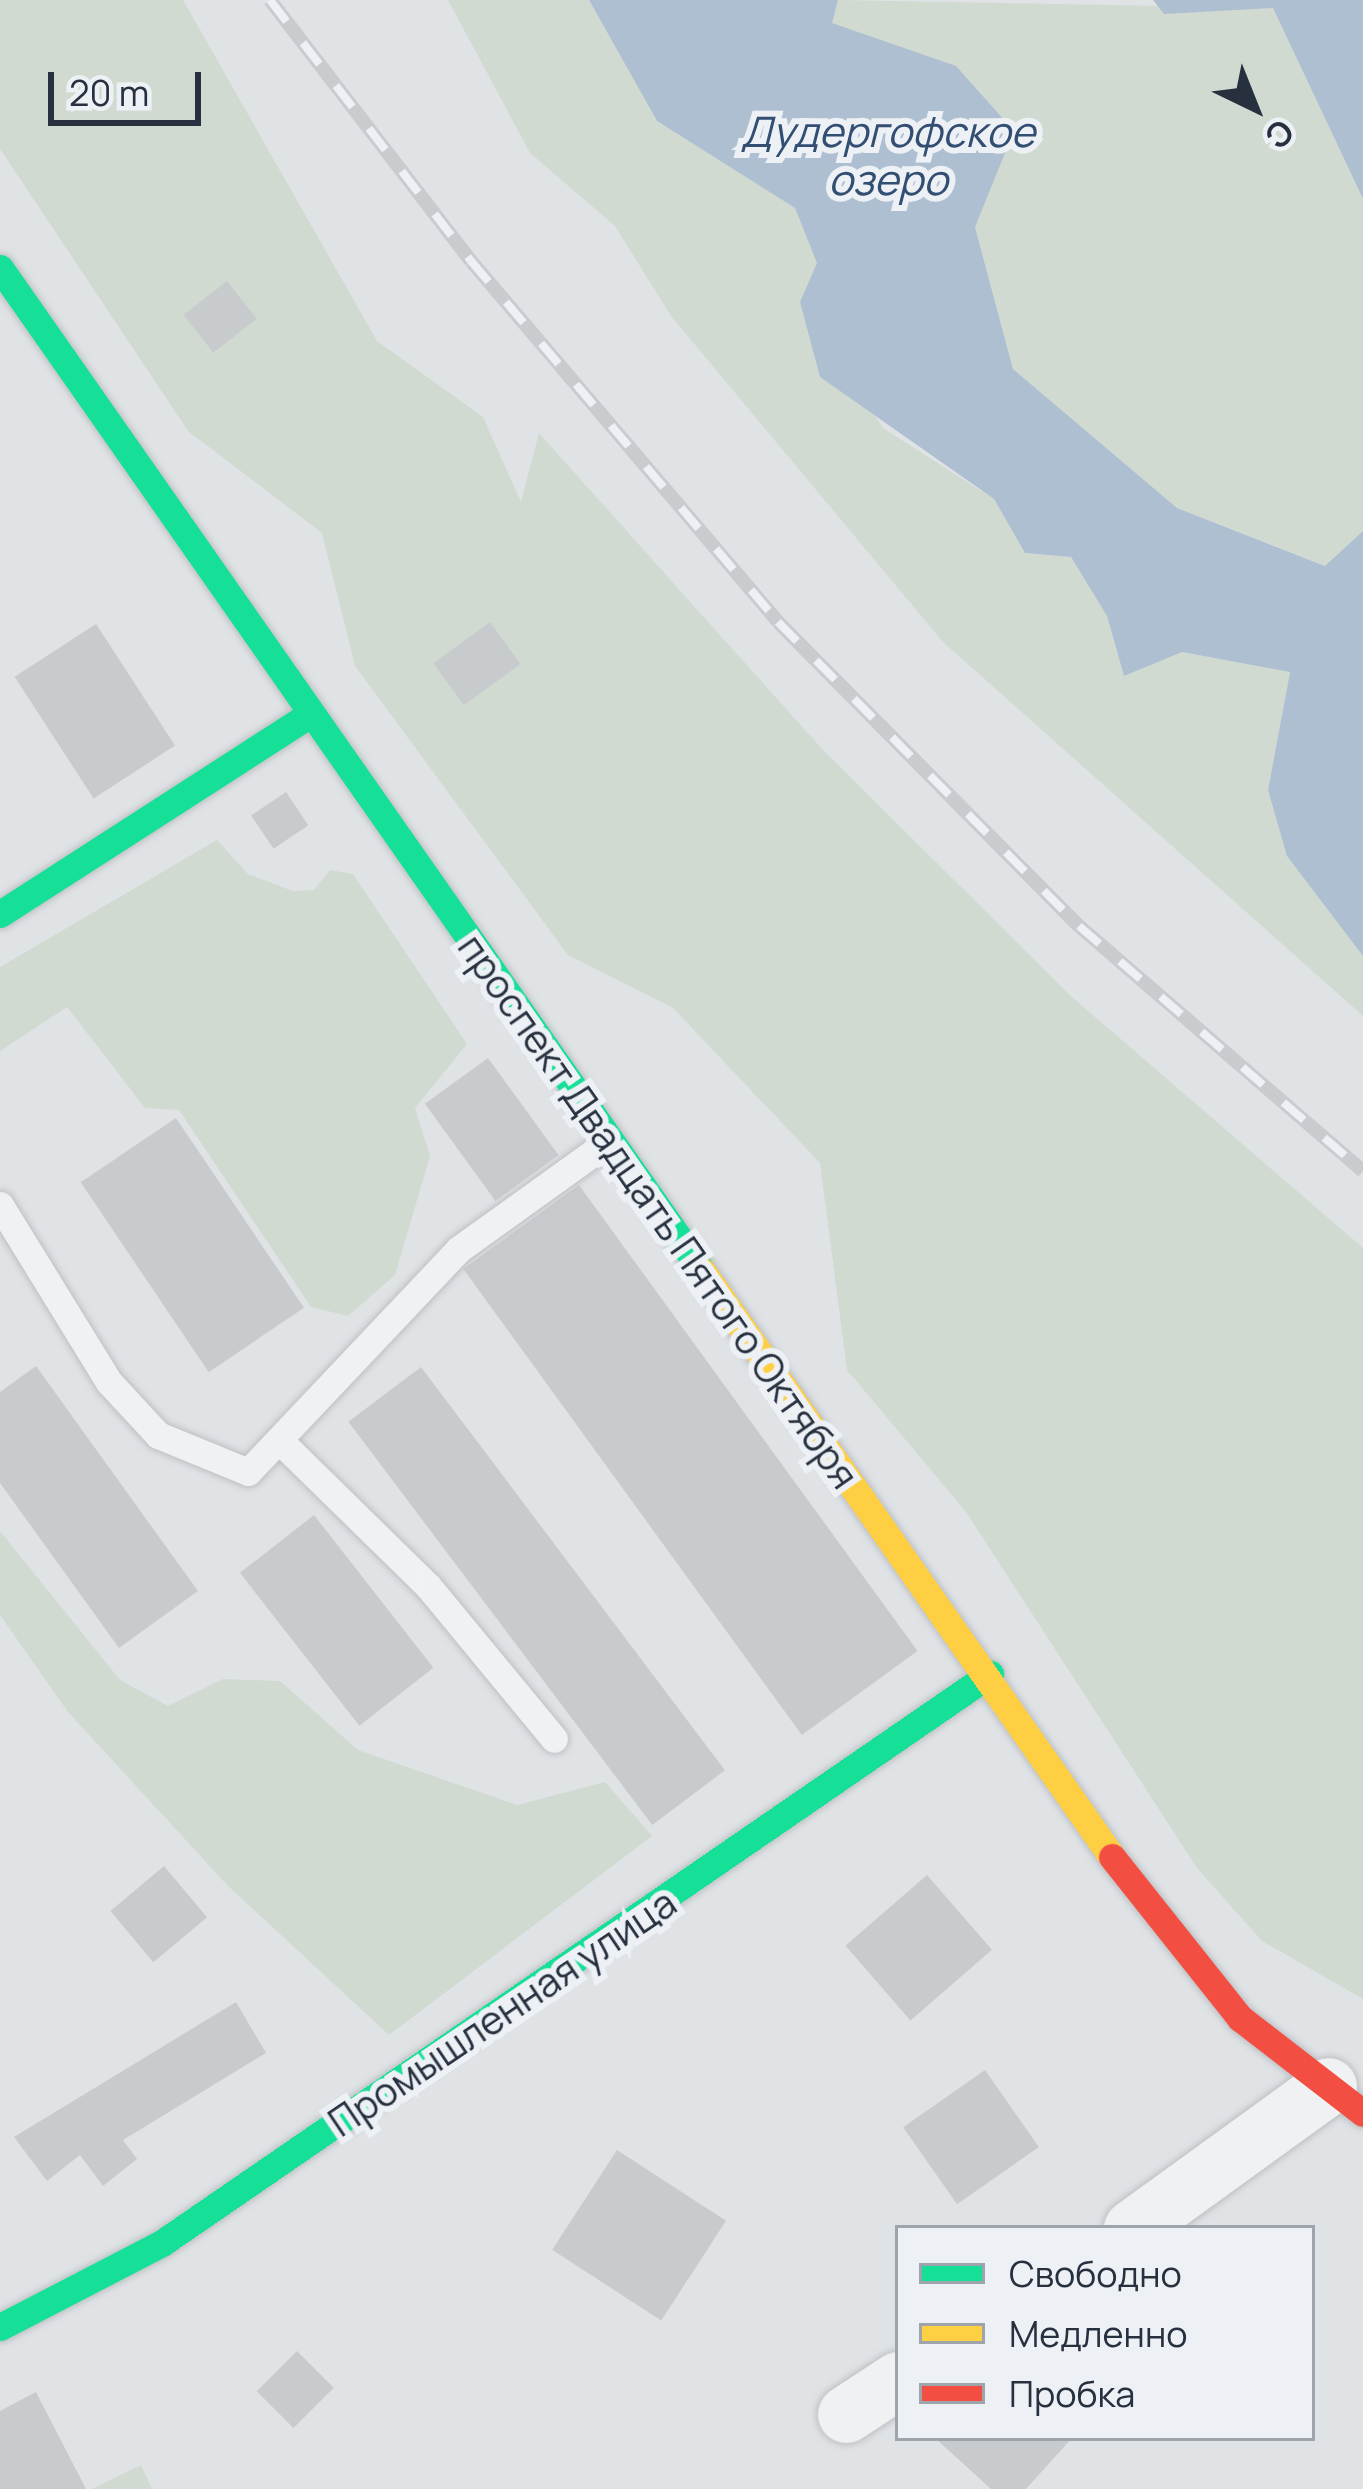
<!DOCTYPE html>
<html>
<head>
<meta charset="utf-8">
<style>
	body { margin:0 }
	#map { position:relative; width:1363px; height:2489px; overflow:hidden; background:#e0e3e6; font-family:Manrope,sans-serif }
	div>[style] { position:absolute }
	.green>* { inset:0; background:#d1dad1 }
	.water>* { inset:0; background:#aebfd1 }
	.building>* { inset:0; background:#c8cbce; transform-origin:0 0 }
	.roads { filter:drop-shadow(0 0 3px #bec1c4) drop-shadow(0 0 3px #bec1c4) }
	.lane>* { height:27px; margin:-13.5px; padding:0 13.5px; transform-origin:13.5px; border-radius:13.5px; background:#f0f1f2 }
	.street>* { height:57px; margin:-28.5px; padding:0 28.5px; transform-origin:28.5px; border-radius:28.5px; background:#f0f1f2 }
	.fast>* { height:27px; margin:-13.5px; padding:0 13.5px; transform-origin:13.5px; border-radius:13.5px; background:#16e098 }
	.slow>* { height:27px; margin:-13.5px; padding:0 13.5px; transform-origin:13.5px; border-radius:13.5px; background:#ffcf43 }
	.jam>* { height:27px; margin:-13.5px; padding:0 13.5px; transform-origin:13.5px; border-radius:13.5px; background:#f24e42 }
	.rail>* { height:14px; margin-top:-7px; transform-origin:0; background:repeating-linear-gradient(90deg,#edf1f5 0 27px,#c9cbce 0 54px); box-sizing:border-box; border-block:3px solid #c9cbce }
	span { translate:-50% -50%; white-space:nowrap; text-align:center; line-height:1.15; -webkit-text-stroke:12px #edf1f5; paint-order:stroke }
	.street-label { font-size:39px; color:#27303e }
	.water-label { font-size:42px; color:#324e72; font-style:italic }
	.legend { position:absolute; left:895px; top:2225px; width:420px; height:216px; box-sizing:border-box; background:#edf1f5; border:3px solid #9ea4ac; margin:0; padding:15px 21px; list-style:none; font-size:36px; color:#27303e }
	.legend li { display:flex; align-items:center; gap:24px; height:60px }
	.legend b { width:60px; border:3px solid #9ea4ac }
	.north { position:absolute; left:1195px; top:48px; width:120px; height:120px; -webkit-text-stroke:9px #edf1f5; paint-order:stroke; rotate:137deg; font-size:33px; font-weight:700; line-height:48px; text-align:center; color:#27303e }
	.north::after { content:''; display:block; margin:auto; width:42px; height:54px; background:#27303e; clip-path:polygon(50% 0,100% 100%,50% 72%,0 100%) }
	.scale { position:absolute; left:48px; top:72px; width:153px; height:54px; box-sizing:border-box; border:6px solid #27303e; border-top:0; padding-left:15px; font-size:36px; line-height:42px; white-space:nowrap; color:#27303e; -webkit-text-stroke:9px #edf1f5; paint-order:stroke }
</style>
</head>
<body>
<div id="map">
	<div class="green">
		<div style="clip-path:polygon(0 0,183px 0,377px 341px,483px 417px,521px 502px,539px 433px,823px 750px,1072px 997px,1363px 1248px,1363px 1999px,1262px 1941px,1197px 1868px,966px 1512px,847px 1370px,820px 1163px,673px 1008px,568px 955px,355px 666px,322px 533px,188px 431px,0 149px)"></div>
		<div style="clip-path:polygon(448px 0,589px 0,657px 121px,795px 208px,818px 263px,800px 302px,883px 428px,994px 499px,1025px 553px,1071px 557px,1107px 616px,1124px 675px,1182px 652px,1290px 672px,1268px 790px,1288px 856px,1363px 956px,1363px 1016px,943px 642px,671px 316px,615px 226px,530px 153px)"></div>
		<div style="clip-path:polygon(838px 0,1273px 8px,1363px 199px,1363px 531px,1326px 566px,1177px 508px,1013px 369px,975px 227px,831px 22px)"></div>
		<div style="clip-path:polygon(217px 840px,248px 874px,293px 891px,314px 890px,330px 870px,353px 874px,467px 1044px,415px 1108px,430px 1156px,395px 1275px,348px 1316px,311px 1307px,179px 1110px,145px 1108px,67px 1007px,0 1051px,0 967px)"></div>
		<div style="clip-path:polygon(0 1531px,120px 1680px,168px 1706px,223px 1679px,280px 1681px,358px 1750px,517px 1805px,605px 1782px,652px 1836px,389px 2035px,228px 1886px,68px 1712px,0 1615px)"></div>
		<div style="clip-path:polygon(141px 2465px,152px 2489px,92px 2489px)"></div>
	</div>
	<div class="water">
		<div style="clip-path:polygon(589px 0,838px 0,832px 23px,956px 66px,1014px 131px,975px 227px,1013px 369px,1177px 508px,1325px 566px,1363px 531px,1363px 956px,1287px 856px,1268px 790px,1290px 672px,1182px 652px,1124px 676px,1107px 616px,1071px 557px,1025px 553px,994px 499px,820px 377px,800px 302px,817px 263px,795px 208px,657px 121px)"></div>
		<div style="clip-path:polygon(1153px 0,1363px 0,1363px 199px,1273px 8px,1164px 14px)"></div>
	</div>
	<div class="building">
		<div style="left:227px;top:281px;width:48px;height:55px;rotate:52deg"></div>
		<div style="left:490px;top:622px;width:52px;height:70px;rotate:54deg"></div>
		<div style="left:96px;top:624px;width:145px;height:97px;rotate:57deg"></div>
		<div style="left:286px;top:792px;width:40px;height:42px;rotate:56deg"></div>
		<div style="left:488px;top:1058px;width:120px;height:78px;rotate:54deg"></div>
		<div style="left:176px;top:1118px;width:229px;height:115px;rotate:56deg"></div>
		<div style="left:579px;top:1185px;width:576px;height:143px;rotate:54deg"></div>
		<div style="clip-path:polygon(36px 1366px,198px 1591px,119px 1648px,0 1483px,0 1392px)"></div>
		<div style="left:421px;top:1367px;width:505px;height:91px;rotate:53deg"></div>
		<div style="left:314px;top:1515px;width:194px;height:94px;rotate:52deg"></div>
		<div style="left:164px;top:1866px;width:67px;height:70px;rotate:50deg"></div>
		<div style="left:927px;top:1875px;width:99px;height:108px;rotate:49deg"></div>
		<div style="clip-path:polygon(236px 2002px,266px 2053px,123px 2140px,137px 2159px,103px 2186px,80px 2155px,47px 2181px,14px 2137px)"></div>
		<div style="left:985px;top:2070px;width:94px;height:100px;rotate:55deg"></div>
		<div style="left:617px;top:2150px;width:130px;height:119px;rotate:33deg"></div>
		<div style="left:297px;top:2351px;width:52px;height:57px;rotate:45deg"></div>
		<div style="clip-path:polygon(36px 2392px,86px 2489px,0 2489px,0 2411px)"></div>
		<div style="clip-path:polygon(935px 2438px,1072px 2438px,1026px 2489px,991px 2489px)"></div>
	</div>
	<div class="roads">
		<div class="lane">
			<div style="left:0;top:1205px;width:208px;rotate:58.4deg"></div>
			<div style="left:109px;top:1382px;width:72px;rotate:47.2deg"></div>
			<div style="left:158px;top:1435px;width:97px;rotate:22.3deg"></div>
			<div style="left:248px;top:1472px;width:307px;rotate:-46.6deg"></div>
			<div style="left:459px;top:1249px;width:183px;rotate:-35.7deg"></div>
			<div style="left:283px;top:1444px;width:203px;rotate:44.4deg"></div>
			<div style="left:428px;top:1586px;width:198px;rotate:50.5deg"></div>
		</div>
		<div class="street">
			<div style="left:1132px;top:2228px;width:242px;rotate:-35.9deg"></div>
			<div style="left:846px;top:2414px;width:62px;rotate:-33.2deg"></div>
		</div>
		<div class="fast">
			<div style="left:0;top:268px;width:1224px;rotate:55.01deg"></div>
			<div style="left:0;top:914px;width:369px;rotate:-32.8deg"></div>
			<div style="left:0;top:2327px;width:182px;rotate:-27.4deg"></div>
			<div style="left:162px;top:2243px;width:1005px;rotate:-34.5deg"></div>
		</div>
		<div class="slow">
			<div style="left:702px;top:1271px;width:715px;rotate:55.02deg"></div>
		</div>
		<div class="jam">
			<div style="left:1112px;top:1857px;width:206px;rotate:51.5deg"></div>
			<div style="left:1240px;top:2018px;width:155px;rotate:37.7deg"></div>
		</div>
	</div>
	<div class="rail">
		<div style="left:270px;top:0;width:329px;rotate:52.4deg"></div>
		<div style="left:471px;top:261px;width:474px;rotate:49.6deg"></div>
		<div style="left:778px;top:622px;width:428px;rotate:45.3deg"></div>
		<div style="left:1079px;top:926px;width:375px;rotate:40.8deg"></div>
	</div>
	<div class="street-label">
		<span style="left:659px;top:1211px;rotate:55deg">проспект Двадцать Пятого Октября</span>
		<span style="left:502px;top:2012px;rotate:-34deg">Промышленная улица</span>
	</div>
	<div class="water-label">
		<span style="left:888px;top:155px">Дудергофское<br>озеро</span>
	</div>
	<ul class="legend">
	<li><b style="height:15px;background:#16e098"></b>Свободно</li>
	<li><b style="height:15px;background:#ffcf43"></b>Медленно</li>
	<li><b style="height:15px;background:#f24e42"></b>Пробка</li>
	</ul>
	<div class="north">С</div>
	<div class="scale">20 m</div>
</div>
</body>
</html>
